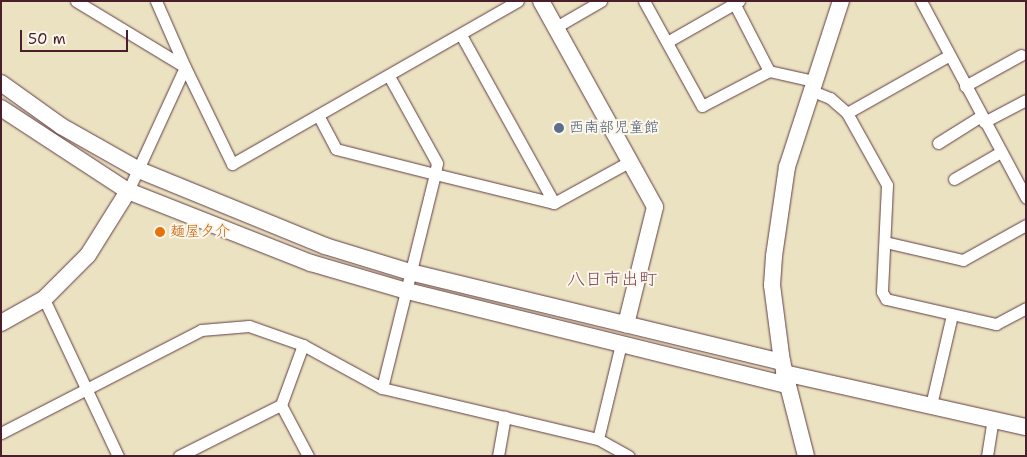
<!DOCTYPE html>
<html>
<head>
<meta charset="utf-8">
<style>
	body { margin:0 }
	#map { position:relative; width:1027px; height:457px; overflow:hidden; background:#ebe2c1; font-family:"Shantell Sans","Klee One",sans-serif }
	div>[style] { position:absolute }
	.roads { filter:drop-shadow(0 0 1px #623c42) drop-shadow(0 0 1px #623c42) }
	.street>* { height:11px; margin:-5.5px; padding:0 5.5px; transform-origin:5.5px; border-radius:5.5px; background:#fff }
	.secondary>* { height:16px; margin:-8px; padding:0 8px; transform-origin:8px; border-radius:8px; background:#fff }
	.dots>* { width:14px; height:14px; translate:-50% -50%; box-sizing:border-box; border:2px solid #fbf7ec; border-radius:50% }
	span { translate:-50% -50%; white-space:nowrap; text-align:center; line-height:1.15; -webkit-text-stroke:4px #fbf7ec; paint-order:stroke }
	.service-label { font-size:15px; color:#4e5e75 }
	.left { translate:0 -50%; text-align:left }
	.food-label { font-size:15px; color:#c56008 }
	.quarter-label { font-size:18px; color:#7c4656 }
	.frame { position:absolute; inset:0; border:2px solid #4a1f2b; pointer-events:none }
	.scale { position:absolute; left:20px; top:30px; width:108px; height:22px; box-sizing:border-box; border:2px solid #4a1f2b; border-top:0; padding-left:6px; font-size:15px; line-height:18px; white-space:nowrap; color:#4a1f2b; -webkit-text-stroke:4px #fbf7ec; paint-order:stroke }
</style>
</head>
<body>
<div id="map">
	<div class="roads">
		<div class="street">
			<div style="left:76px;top:1px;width:127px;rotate:31.2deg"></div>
			<div style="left:156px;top:1px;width:72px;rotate:66.3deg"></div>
			<div style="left:644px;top:1px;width:120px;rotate:61.1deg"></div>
			<div style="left:702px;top:106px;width:76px;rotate:-27.6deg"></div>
			<div style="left:769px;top:71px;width:45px;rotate:12.8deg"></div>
			<div style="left:733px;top:1px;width:79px;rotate:62.8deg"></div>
			<div style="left:921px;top:1px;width:223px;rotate:61.9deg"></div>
			<div style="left:556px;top:27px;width:52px;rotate:-30deg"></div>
			<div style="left:461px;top:35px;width:192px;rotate:61deg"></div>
			<div style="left:667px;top:42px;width:83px;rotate:-29.7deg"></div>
			<div style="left:965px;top:86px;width:64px;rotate:-29deg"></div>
			<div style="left:810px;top:90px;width:22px;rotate:22deg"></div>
			<div style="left:830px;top:98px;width:23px;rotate:41deg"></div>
			<div style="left:847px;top:113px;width:82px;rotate:60.9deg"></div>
			<div style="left:887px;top:185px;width:107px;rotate:92.7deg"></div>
			<div style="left:882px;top:292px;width:8px;rotate:60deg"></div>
			<div style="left:886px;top:299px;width:113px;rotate:12.8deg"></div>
			<div style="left:996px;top:324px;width:34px;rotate:-28deg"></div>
			<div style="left:847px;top:113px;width:116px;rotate:-29.4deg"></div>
			<div style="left:318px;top:115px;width:38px;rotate:62deg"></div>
			<div style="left:336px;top:149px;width:102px;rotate:14.2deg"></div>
			<div style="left:435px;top:174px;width:11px;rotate:-80deg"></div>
			<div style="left:437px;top:163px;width:99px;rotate:-118.9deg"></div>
			<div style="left:984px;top:122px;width:47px;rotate:-27.6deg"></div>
			<div style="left:938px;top:143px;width:51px;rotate:-32.1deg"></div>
			<div style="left:954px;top:179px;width:54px;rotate:-29.9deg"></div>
			<div style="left:128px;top:191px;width:136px;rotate:-65.3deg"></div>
			<div style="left:185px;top:67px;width:108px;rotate:64.1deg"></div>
			<div style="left:232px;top:164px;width:329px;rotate:-29.7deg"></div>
			<div style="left:885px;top:242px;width:80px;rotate:13deg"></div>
			<div style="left:963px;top:260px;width:72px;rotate:-29.1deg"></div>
			<div style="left:44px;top:299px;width:174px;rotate:64.8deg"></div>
			<div style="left:382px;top:388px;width:220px;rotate:-76.1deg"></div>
			<div style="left:435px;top:174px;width:122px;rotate:13.7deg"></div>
			<div style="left:554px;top:203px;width:85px;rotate:-28.7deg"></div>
			<div style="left:281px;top:405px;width:58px;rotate:62.1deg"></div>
			<div style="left:931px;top:405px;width:92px;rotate:-76.9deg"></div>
			<div style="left:1px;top:433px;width:225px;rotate:-27.2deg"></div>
			<div style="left:201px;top:330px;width:48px;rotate:-4.8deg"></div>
			<div style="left:249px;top:326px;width:57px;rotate:19.4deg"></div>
			<div style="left:598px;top:439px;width:98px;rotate:-76.4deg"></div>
			<div style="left:179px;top:456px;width:114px;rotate:-26.6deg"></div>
			<div style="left:281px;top:405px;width:64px;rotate:-69.9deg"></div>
			<div style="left:303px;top:345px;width:90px;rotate:28.6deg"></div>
			<div style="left:382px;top:388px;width:222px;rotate:13.3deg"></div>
			<div style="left:598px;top:439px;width:35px;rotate:29deg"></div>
			<div style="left:498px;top:456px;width:40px;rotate:-80deg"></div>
			<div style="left:987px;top:456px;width:36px;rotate:-81deg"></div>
		</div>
		<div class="secondary">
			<div style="left:541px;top:1px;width:235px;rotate:61deg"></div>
			<div style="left:655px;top:207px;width:121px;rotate:103.9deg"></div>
			<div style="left:1px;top:83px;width:74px;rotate:35.6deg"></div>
			<div style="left:61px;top:126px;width:90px;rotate:29.4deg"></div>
			<div style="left:139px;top:170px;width:201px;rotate:22.2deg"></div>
			<div style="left:325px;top:246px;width:89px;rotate:17deg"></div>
			<div style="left:410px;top:272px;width:383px;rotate:13.6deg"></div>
			<div style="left:1px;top:108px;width:152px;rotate:33.2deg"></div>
			<div style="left:128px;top:191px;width:197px;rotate:21.5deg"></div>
			<div style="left:311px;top:263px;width:100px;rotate:16.3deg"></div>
			<div style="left:407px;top:291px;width:390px;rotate:13.9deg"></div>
			<div style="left:1px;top:323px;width:49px;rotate:-29.2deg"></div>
			<div style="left:44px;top:299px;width:62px;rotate:-45deg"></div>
			<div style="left:88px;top:255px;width:75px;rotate:-58deg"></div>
			<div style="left:784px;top:373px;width:248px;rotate:12.6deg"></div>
			<div style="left:806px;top:456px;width:97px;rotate:-104.3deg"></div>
			<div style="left:782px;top:362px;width:78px;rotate:-97.4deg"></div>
			<div style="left:772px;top:285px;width:29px;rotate:-86deg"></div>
			<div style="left:774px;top:256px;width:90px;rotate:-81.7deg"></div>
			<div style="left:787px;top:167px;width:175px;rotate:-72deg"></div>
		</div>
	</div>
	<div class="dots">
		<div style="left:559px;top:128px;background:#5c6f8a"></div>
		<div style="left:160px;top:232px;background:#e8710a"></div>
	</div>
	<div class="service-label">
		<span class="left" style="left:569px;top:128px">西南部児童館</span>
	</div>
	<div class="food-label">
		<span class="left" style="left:170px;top:232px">麺屋夕介</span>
	</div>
	<div class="quarter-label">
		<span style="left:612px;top:279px">八日市出町</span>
	</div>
	<div class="frame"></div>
	<div class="scale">50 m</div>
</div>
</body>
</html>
